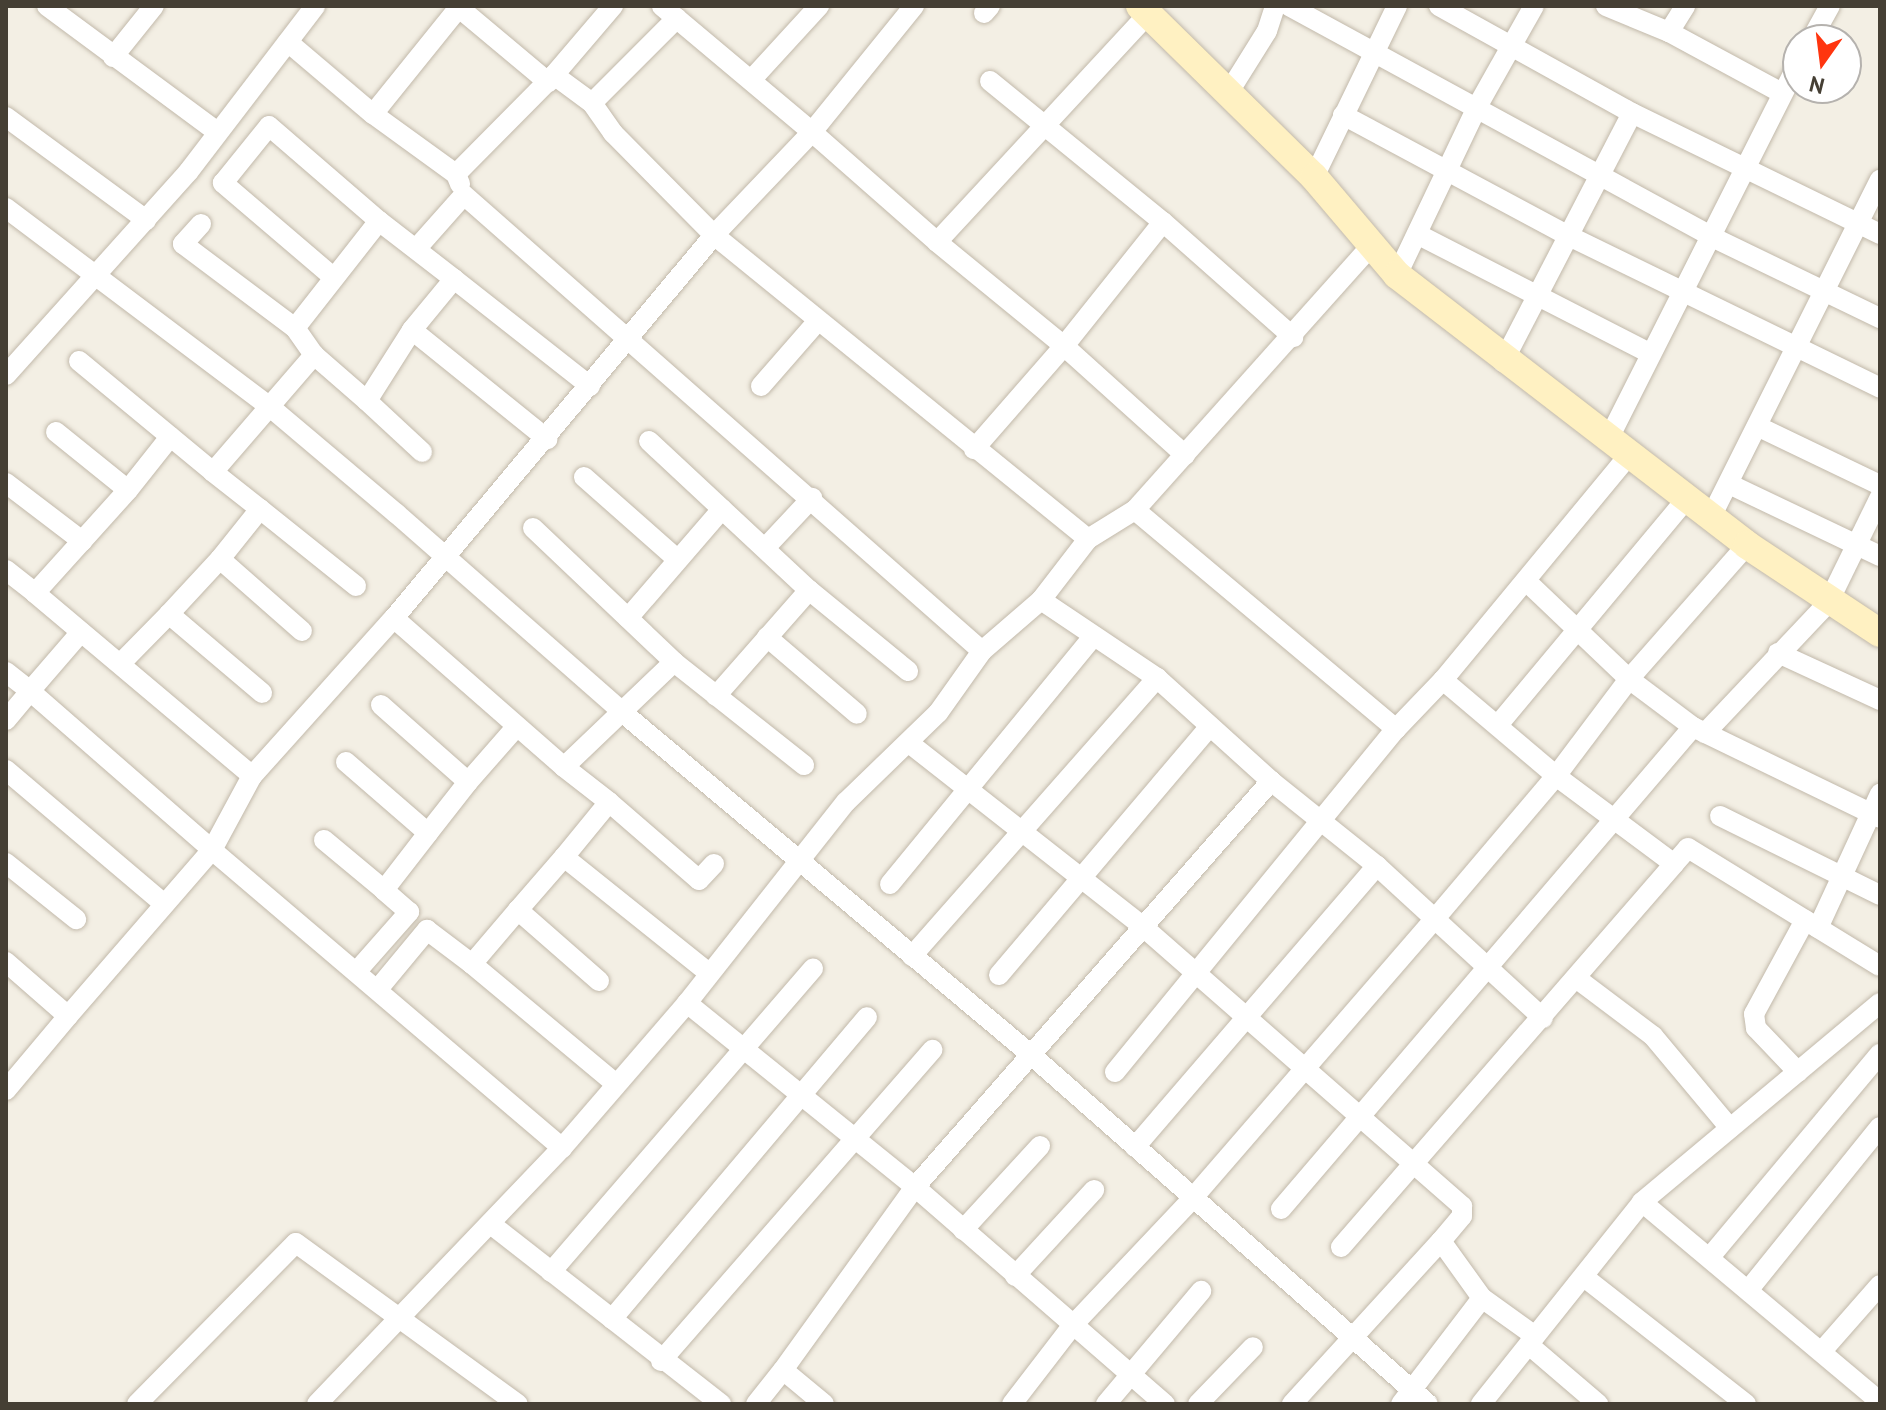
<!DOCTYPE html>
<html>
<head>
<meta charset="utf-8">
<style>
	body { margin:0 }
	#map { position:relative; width:1886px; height:1410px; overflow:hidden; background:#f3efe4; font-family:"PT Sans",sans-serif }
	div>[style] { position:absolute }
	.roads { filter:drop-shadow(0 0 2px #c2b9aa) drop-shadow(0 0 2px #c2b9aa) }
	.minor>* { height:20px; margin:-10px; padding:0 10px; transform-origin:10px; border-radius:10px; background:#fff }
	.secondary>* { height:28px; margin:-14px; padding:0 14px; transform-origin:14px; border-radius:14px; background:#fff1c2 }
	span { translate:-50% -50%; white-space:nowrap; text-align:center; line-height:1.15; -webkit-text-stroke:8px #fff; paint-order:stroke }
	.frame { position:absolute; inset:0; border:8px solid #453f34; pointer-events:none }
	.north { position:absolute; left:1782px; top:24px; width:80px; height:80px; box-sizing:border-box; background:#fff; border:2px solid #b5b2ae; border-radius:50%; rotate:194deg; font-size:22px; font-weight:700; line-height:32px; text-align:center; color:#453f34 }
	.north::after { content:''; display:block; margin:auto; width:28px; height:36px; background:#ff350f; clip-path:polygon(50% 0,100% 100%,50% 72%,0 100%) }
</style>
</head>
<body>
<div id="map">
	<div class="roads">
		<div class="minor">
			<div style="left:47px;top:6px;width:210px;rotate:36.5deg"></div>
			<div style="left:457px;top:6px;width:119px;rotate:39.9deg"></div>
			<div style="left:914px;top:6px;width:162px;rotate:129deg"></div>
			<div style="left:812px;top:132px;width:167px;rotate:41.3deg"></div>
			<div style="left:937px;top:242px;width:311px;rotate:-47.2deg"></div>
			<div style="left:1289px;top:6px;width:480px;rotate:28.6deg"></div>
			<div style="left:1710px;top:236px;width:189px;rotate:25.8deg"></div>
			<div style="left:1439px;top:6px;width:221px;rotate:29deg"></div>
			<div style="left:1632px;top:113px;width:276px;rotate:26deg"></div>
			<div style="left:1606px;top:6px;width:68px;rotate:22.4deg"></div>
			<div style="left:1669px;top:32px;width:128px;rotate:28.4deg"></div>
			<div style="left:984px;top:13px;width:9px;rotate:-49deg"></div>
			<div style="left:1669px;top:32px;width:31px;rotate:-58deg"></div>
			<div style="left:1811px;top:40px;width:39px;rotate:-61deg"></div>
			<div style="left:288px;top:42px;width:111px;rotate:40.3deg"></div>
			<div style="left:373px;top:114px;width:102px;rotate:35.9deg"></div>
			<div style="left:456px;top:174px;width:11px;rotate:68deg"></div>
			<div style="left:113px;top:57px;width:65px;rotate:-51.2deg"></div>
			<div style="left:554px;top:75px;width:91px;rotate:-49.5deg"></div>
			<div style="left:753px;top:78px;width:98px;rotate:-47.5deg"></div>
			<div style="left:990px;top:81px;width:223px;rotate:39.2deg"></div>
			<div style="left:1163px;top:222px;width:174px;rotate:41.5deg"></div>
			<div style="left:1227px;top:95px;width:75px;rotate:-58deg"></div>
			<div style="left:1267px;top:31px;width:26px;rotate:-72deg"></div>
			<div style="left:592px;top:103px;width:120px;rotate:-45deg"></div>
			<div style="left:373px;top:114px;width:139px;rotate:-51.1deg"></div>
			<div style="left:1343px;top:115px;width:259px;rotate:28.2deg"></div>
			<div style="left:1571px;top:237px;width:344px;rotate:26deg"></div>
			<div style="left:6px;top:117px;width:174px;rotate:36.3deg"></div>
			<div style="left:456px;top:174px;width:139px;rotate:-45.3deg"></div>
			<div style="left:554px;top:75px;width:47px;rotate:36.4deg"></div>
			<div style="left:592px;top:103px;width:37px;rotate:55deg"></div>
			<div style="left:613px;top:133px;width:144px;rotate:45.3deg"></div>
			<div style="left:714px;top:235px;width:142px;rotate:-46.4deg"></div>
			<div style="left:812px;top:132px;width:196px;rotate:-140deg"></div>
			<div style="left:1314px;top:177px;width:190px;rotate:-64.1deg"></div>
			<div style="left:6px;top:208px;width:329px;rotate:37deg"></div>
			<div style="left:269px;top:406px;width:167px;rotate:40.2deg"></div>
			<div style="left:397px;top:514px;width:300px;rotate:41.3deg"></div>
			<div style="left:622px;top:712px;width:531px;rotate:39.96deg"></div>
			<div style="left:1029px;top:1053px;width:531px;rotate:41.34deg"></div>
			<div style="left:379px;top:221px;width:95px;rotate:37.7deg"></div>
			<div style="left:454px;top:279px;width:66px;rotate:129.5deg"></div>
			<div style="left:412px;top:330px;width:84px;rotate:122.4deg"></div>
			<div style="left:367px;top:401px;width:70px;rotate:-139deg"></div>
			<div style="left:314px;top:355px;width:33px;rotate:-125deg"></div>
			<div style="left:295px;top:328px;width:136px;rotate:-51.9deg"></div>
			<div style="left:1163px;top:222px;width:159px;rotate:128.6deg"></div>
			<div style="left:1064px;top:346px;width:163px;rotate:42deg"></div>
			<div style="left:201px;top:224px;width:27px;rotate:132deg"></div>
			<div style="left:183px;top:244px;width:140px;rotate:36.9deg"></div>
			<div style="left:1417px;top:234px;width:263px;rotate:27.1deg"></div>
			<div style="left:937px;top:242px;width:164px;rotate:39.3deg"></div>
			<div style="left:1064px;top:346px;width:137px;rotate:131.1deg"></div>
			<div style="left:416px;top:249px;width:72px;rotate:-48.4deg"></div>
			<div style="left:464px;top:195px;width:690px;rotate:41.36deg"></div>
			<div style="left:1397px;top:275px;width:186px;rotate:-64.5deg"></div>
			<div style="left:1477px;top:107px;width:116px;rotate:-60.6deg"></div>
			<div style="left:333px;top:277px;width:145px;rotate:-139.5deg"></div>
			<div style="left:223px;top:183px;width:73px;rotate:-51.1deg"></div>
			<div style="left:269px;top:126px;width:145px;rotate:40.8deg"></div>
			<div style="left:454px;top:279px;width:173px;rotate:38.2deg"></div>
			<div style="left:412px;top:330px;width:174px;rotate:38.9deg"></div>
			<div style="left:79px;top:361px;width:174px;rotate:39.6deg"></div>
			<div style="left:1503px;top:362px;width:280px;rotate:-62.6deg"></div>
			<div style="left:6px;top:375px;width:274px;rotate:-48.1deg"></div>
			<div style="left:189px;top:171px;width:208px;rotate:-52.6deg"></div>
			<div style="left:761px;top:386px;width:84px;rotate:-48.9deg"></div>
			<div style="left:367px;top:401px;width:75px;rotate:42.8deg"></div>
			<div style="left:1759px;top:427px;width:134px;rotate:25.6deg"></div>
			<div style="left:56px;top:432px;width:92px;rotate:38.9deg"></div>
			<div style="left:128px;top:490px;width:68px;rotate:-51.6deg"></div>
			<div style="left:1609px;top:438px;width:419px;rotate:-63.2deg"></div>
			<div style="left:649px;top:441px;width:219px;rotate:43deg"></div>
			<div style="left:809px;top:590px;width:128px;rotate:39.3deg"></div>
			<div style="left:584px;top:477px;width:125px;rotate:41.4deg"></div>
			<div style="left:6px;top:483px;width:96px;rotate:37.3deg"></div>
			<div style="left:82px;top:541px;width:69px;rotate:-48deg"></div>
			<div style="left:1729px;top:484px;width:167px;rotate:25.5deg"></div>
			<div style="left:260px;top:509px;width:60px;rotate:-141.8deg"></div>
			<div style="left:213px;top:472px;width:155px;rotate:-49.2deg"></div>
			<div style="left:1135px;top:510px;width:341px;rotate:40deg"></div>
			<div style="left:1396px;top:729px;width:68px;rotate:-46.2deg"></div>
			<div style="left:1443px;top:680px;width:148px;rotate:40.3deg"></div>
			<div style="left:1556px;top:776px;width:147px;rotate:36.7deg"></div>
			<div style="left:1674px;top:864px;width:21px;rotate:-49deg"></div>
			<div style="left:1688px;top:848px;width:225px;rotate:31.6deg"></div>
			<div style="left:1712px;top:515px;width:375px;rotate:-63.4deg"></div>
			<div style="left:533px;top:528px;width:195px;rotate:43.5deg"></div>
			<div style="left:674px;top:662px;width:166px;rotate:38.4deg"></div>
			<div style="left:765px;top:548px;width:69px;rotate:-46.8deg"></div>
			<div style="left:220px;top:559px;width:64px;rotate:-51.3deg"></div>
			<div style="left:260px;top:509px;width:123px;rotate:38.7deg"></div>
			<div style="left:6px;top:570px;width:37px;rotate:38deg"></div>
			<div style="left:35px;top:593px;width:70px;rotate:-47.9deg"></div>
			<div style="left:1526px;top:581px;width:142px;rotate:43.6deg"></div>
			<div style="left:1629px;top:679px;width:80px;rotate:36.9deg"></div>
			<div style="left:1693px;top:727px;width:208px;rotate:25.9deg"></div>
			<div style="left:35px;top:593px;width:284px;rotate:40.1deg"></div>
			<div style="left:1041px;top:600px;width:140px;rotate:33.9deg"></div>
			<div style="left:1157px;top:678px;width:154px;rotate:42.1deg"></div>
			<div style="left:1271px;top:781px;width:136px;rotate:38.7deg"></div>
			<div style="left:1377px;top:866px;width:225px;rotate:42.5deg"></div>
			<div style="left:169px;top:614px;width:75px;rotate:-47.2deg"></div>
			<div style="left:220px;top:559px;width:109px;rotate:41.3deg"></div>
			<div style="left:628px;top:618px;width:144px;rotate:-49.2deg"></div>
			<div style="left:767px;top:637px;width:118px;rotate:40.5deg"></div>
			<div style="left:1778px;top:653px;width:112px;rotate:24.7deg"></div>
			<div style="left:122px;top:662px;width:67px;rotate:-45.6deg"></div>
			<div style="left:169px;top:614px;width:122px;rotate:40.3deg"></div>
			<div style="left:6px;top:672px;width:31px;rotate:38deg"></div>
			<div style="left:30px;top:691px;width:78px;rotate:-49.2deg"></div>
			<div style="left:1443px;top:680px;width:295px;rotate:-50.4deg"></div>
			<div style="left:716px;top:696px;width:141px;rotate:-48.7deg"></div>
			<div style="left:381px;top:705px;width:116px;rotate:41.5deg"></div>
			<div style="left:468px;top:782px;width:74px;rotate:-48.8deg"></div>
			<div style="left:6px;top:720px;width:38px;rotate:-50deg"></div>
			<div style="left:30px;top:691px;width:242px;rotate:41.1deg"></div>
			<div style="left:212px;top:850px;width:84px;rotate:-61.6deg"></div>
			<div style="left:252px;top:776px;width:212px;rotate:-48.1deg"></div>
			<div style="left:1498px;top:725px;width:297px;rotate:-50.2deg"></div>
			<div style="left:1705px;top:733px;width:179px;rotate:-46.6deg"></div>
			<div style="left:1828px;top:603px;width:118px;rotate:-63.9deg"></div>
			<div style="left:909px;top:743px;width:295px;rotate:38.1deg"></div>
			<div style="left:1141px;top:925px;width:427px;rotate:41.2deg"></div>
			<div style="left:1462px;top:1206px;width:10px;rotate:90deg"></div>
			<div style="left:1462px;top:1216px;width:33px;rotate:130deg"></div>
			<div style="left:346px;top:762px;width:108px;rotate:40.9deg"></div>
			<div style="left:428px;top:833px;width:65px;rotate:-51.9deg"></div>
			<div style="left:564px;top:767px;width:226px;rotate:-138.8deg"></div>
			<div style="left:394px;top:618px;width:499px;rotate:-50.1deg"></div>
			<div style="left:714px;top:235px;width:482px;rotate:39.1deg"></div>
			<div style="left:6px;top:770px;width:206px;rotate:40.3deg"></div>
			<div style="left:609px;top:802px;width:57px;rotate:-142.1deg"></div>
			<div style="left:564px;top:767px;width:152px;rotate:-43.7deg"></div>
			<div style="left:1720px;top:816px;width:178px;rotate:26.3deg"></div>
			<div style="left:324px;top:840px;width:78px;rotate:39.8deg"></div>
			<div style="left:384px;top:890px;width:72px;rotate:-52.3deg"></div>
			<div style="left:564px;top:857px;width:71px;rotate:-50.7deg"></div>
			<div style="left:609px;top:802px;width:119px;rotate:40.9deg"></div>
			<div style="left:699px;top:880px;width:22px;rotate:-47deg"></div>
			<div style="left:6px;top:863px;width:90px;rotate:38.7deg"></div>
			<div style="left:890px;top:884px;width:321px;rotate:-50.6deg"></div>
			<div style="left:518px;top:910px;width:70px;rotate:-49deg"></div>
			<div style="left:564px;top:857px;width:186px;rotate:38.7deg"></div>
			<div style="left:1818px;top:928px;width:148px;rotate:-65.2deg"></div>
			<div style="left:912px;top:956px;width:371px;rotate:-48.6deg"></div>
			<div style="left:6px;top:962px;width:82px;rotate:41.1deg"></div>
			<div style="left:68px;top:1016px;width:220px;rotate:-49.1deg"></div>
			<div style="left:212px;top:850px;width:460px;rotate:40.4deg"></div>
			<div style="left:357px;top:971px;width:79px;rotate:-48.6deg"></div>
			<div style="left:409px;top:912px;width:33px;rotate:-139deg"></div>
			<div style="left:999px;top:975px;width:326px;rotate:-49.7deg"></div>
			<div style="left:1576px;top:978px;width:96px;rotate:37deg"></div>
			<div style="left:1653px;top:1036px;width:120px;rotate:50.1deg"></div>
			<div style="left:599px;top:981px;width:108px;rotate:-138.8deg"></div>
			<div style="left:518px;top:910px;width:71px;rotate:130.4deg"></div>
			<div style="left:472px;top:964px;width:187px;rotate:39.8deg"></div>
			<div style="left:378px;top:989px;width:77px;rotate:-50.3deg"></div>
			<div style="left:427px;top:930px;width:56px;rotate:37.1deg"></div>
			<div style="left:687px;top:1003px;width:293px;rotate:38.9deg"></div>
			<div style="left:915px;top:1187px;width:331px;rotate:41deg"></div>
			<div style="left:1115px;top:1072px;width:443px;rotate:-50.7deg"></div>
			<div style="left:1798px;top:1072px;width:61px;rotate:-133.7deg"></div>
			<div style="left:1756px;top:1028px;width:14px;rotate:-98deg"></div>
			<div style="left:1754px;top:1014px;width:107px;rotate:-61.5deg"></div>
			<div style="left:6px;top:1090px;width:97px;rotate:-50deg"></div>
			<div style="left:1135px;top:1147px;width:371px;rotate:-49.3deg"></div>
			<div style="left:1642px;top:1202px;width:311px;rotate:40deg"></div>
			<div style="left:1281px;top:1209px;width:634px;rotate:-49.48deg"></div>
			<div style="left:492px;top:1225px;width:291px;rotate:38deg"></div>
			<div style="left:963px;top:1230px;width:114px;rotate:-47.5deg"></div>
			<div style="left:1341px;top:1247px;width:508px;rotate:-48.99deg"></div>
			<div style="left:1710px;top:1257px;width:265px;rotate:-50.1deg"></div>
			<div style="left:551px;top:1272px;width:401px;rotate:-49.2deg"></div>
			<div style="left:1015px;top:1276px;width:117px;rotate:-47.4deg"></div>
			<div style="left:1584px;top:1277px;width:206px;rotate:38.1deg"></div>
			<div style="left:1750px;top:1288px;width:207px;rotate:-51.1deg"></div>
			<div style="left:612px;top:1319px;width:395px;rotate:-49.8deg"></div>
			<div style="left:1529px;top:1345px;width:91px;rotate:40.5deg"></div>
			<div style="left:1822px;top:1351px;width:88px;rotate:-48.7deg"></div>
			<div style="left:661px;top:1361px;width:413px;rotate:-48.9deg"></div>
			<div style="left:137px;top:1404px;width:226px;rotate:-45.4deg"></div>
			<div style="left:296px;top:1243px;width:274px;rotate:36deg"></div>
			<div style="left:317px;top:1404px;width:354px;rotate:-46.3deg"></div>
			<div style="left:562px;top:1148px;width:191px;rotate:-49.2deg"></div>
			<div style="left:687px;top:1003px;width:256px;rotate:-51.7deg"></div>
			<div style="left:846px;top:802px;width:128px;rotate:-44.1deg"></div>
			<div style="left:938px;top:713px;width:76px;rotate:-54.6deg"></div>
			<div style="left:982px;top:651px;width:78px;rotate:-40.8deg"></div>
			<div style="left:1041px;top:600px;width:77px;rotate:-52.4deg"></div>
			<div style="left:1088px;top:539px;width:55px;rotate:-31.7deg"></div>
			<div style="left:1135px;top:510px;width:353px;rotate:-48.2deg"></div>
			<div style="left:756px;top:1404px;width:43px;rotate:-51.5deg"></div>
			<div style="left:824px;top:1404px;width:53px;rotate:-140.3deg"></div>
			<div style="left:783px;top:1370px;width:226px;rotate:-54.2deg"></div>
			<div style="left:915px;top:1187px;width:540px;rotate:-48.75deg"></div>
			<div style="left:1012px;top:1404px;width:98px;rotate:-52.4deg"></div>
			<div style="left:1072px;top:1326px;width:175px;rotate:-46.6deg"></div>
			<div style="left:1192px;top:1199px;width:368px;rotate:-49.1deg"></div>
			<div style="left:1433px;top:921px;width:190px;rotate:-49.7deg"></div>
			<div style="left:1556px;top:776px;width:121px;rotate:-53deg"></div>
			<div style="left:1629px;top:679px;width:179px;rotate:-48.6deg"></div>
			<div style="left:1106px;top:1404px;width:148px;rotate:-49.9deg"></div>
			<div style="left:1198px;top:1404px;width:79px;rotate:-46deg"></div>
			<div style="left:1292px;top:1404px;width:221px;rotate:-47.6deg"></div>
			<div style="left:1441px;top:1241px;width:70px;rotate:54.3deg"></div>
			<div style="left:1482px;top:1298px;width:65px;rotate:35.6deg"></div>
			<div style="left:1401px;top:1404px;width:133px;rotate:-52.6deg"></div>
			<div style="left:1481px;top:1404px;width:258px;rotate:-51.4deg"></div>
			<div style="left:1642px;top:1202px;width:310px;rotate:-39.9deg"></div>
		</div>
		<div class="secondary">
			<div style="left:1140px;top:6px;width:244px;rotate:44.5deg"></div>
			<div style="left:1314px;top:177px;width:128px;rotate:49.7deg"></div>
			<div style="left:1397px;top:275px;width:442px;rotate:37.6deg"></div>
			<div style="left:1747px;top:545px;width:159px;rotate:33.5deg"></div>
		</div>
	</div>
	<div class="frame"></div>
	<div class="north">N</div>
</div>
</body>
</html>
